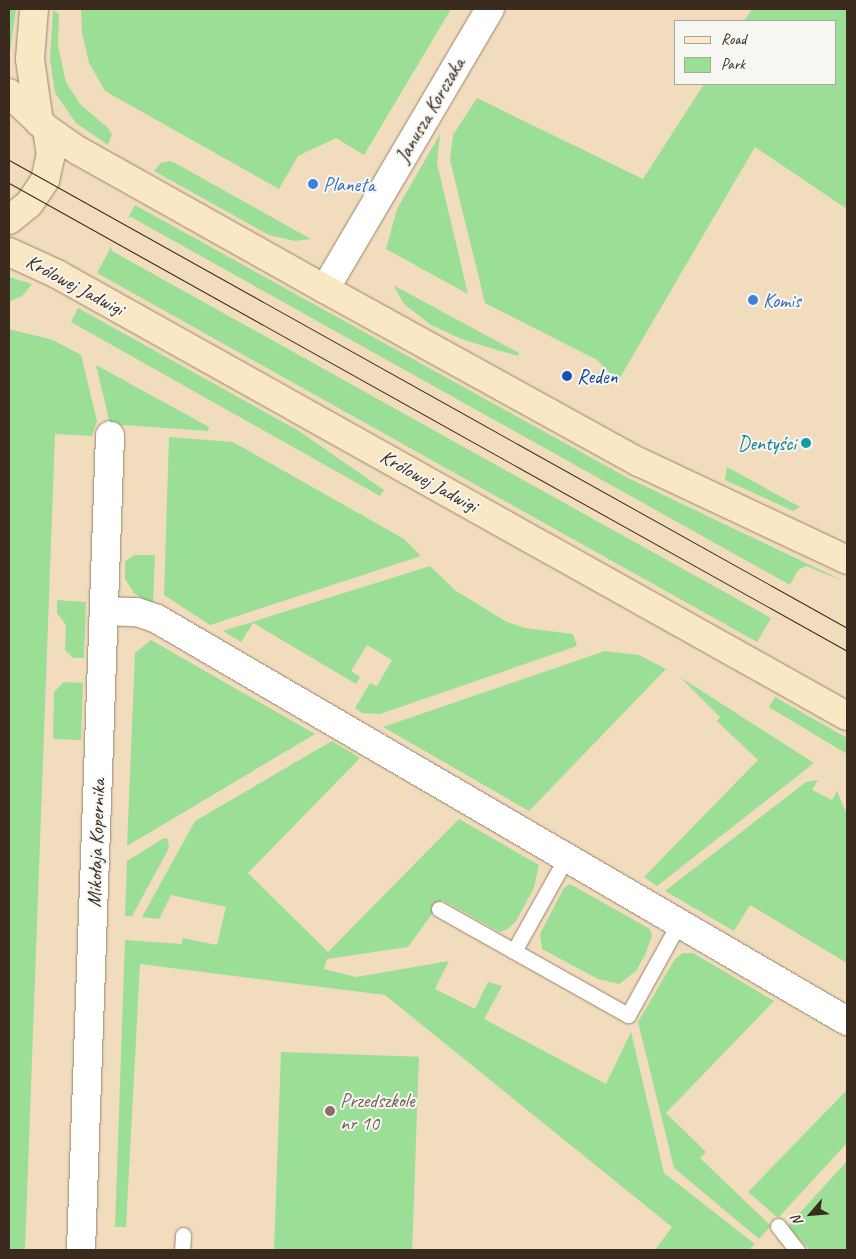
<!DOCTYPE html>
<html>
<head>
<meta charset="utf-8">
<style>
	body { margin:0 }
	#map { position:relative; width:856px; height:1259px; overflow:hidden; background:#f2dcbe; font-family:Caveat,sans-serif }
	div>[style] { position:absolute }
	.green>* { inset:0; background:#9bde96; transform-origin:0 0 }
	.roads { filter:drop-shadow(0 0 1px #96836e) drop-shadow(0 0 1px #96836e) }
	.lane>* { height:15px; margin:-7.5px; padding:0 7.5px; transform-origin:7.5px; border-radius:7.5px; background:#fff }
	.street>* { height:28px; margin:-14px; padding:0 14px; transform-origin:14px; border-radius:14px; background:#fff }
	.secondary>* { height:28px; margin:-14px; padding:0 14px; transform-origin:14px; border-radius:14px; background:#fae7c3 }
	.tram>* { height:1px; margin:-0.5px; padding:0 0.5px; transform-origin:0.5px; border-radius:0.5px; background:#3b2a1e }
	.dots>* { width:14px; height:14px; translate:-50% -50%; box-sizing:border-box; border:2px solid #f6f6f2; border-radius:50% }
	span { translate:-50% -50%; white-space:nowrap; text-align:center; line-height:1.15; -webkit-text-stroke:4px #f6f6f2; paint-order:stroke }
	.street-label { font-size:20px; color:#3b2a1e }
	.shop-label { font-size:20px; color:#366cbe }
	.left { translate:0 -50%; text-align:left }
	.transit-label { font-size:20px; color:#164399 }
	.culture-label { font-size:20px; color:#0d838f }
	.right { translate:-100% -50%; text-align:right }
	.education-label { font-size:20px; color:#785e54 }
	.frame { position:absolute; inset:0; border:10px solid #3b2a1e; pointer-events:none }
	.legend { position:absolute; left:674px; top:20px; width:162px; height:65px; box-sizing:border-box; background:#f6f6f2; border:1px solid #aba49d; margin:0; padding:6px 9px; list-style:none; font-size:15px; color:#3b2a1e }
	.legend li { display:flex; align-items:center; gap:10px; height:25px }
	.legend b { width:25px; border:1px solid #aba49d }
	.north { position:absolute; left:786px; top:1189px; width:50px; height:50px; -webkit-text-stroke:4px #f6f6f2; paint-order:stroke; rotate:243deg; font-size:14px; font-weight:700; line-height:20px; text-align:center; color:#3b2a1e }
	.north::after { content:''; display:block; margin:auto; width:18px; height:22px; background:#3b2a1e; clip-path:polygon(50% 0,100% 100%,50% 72%,0 100%) }
</style>
</head>
<body>
<div id="map">
	<div class="green">
		<div style="clip-path:polygon(9px 9px,16px 9px,10px 52px,9px 52px)"></div>
		<div style="clip-path:polygon(81px 9px,451px 9px,364px 155px,336px 138px,298px 156px,279px 189px,105px 91px,89px 63px,82px 32px)"></div>
		<div style="clip-path:polygon(752px 9px,847px 9px,847px 209px,755px 147px,618px 381px,597px 360px,485px 303px,450px 160px,453px 135px,477px 98px,643px 179px,704px 84px,835px 84px,835px 21px,744px 21px)"></div>
		<div style="clip-path:polygon(53px 10px,59px 14px,58px 46px,66px 82px,80px 104px,108px 128px,112px 134px,108px 145px,76px 123px,55px 93px,50px 58px)"></div>
		<div style="clip-path:polygon(440px 134px,437px 163px,468px 294px,386px 249px,397px 209px)"></div>
		<div style="clip-path:polygon(170px 161px,175px 163px,311px 239px,295px 241px,269px 235px,154px 171px,161px 163px)"></div>
		<div style="clip-path:polygon(135px 205px,628px 478px,846px 582px,806px 566px,798px 570px,790px 585px,131px 217px,128px 218px)"></div>
		<div style="clip-path:polygon(111px 247px,112px 251px,771px 618px,757px 642px,97px 273px)"></div>
		<div style="clip-path:polygon(9px 277px,32px 284px,22px 296px,9px 302px)"></div>
		<div style="clip-path:polygon(393px 285px,519px 353px,518px 356px,464px 340px,431px 325px,404px 304px)"></div>
		<div style="clip-path:polygon(78px 308px,299px 431px,384px 490px,380px 496px,71px 322px)"></div>
		<div style="clip-path:polygon(9px 329px,53px 340px,81px 355px,97px 421px,92px 436px,55px 434px,25px 1250px,9px 1250px)"></div>
		<div style="clip-path:polygon(96px 365px,209px 427px,208px 431px,110px 424px)"></div>
		<div style="clip-path:polygon(169px 437px,233px 442px,404px 539px,421px 556px,210px 625px,164px 595px)"></div>
		<div style="clip-path:polygon(727px 467px,800px 507px,793px 511px,725px 480px)"></div>
		<div style="clip-path:polygon(135px 555px,155px 555px,153px 605px,134px 593px,125px 579px,125px 561px)"></div>
		<div style="clip-path:polygon(430px 566px,456px 591px,507px 622px,525px 628px,573px 634px,577px 646px,380px 714px,362px 713px,355px 708px,370px 683px,377px 686px,392px 660px,367px 645px,351px 671px,360px 677px,356px 684px,253px 623px,241px 642px,223px 631px)"></div>
		<div style="clip-path:polygon(57px 600px,86px 602px,84px 658px,73px 658px,65px 650px,66px 625px,57px 613px)"></div>
		<div style="clip-path:polygon(151px 640px,315px 734px,127px 846px,135px 653px)"></div>
		<div style="clip-path:polygon(605px 651px,639px 655px,666px 669px,529px 811px,383px 727px)"></div>
		<div style="clip-path:polygon(680px 677px,814px 763px,657px 886px,644px 877px,758px 760px,717px 721px,720px 717px)"></div>
		<div style="clip-path:polygon(64px 682px,83px 683px,81px 740px,53px 739px,54px 692px)"></div>
		<div style="clip-path:polygon(775px 697px,847px 738px,847px 754px,769px 707px)"></div>
		<div style="clip-path:polygon(332px 741px,360px 758px,248px 873px,328px 952px,459px 819px,539px 865px,534px 888px,516px 921px,508px 929px,500px 932px,442px 900px,408px 947px,327px 959px,324px 969px,356px 977px,449px 961px,435px 989px,475px 1009px,488px 982px,502px 986px,484px 1019px,606px 1084px,631px 1032px,664px 1173px,755px 1244px,749px 1250px,655px 1250px,672px 1227px,385px 995px,140px 964px,126px 1227px,115px 1227px,125px 940px,182px 944px,183px 938px,217px 945px,226px 907px,171px 895px,159px 919px,142px 917px,195px 821px)"></div>
		<div style="clip-path:polygon(818px 780px,812px 790px,832px 800px,837px 791px,847px 815px,847px 963px,750px 905px,734px 931px,665px 891px,806px 782px)"></div>
		<div style="clip-path:polygon(164px 838px,168px 839px,169px 848px,132px 916px,125px 916px,127px 861px)"></div>
		<div style="clip-path:polygon(570px 884px,650px 929px,652px 936px,645px 955px,636px 971px,619px 984px,598px 979px,542px 949px,540px 934px,564px 888px)"></div>
		<div style="clip-path:polygon(683px 953px,693px 953px,774px 1001px,666px 1113px,706px 1152px,700px 1158px,771px 1226px,759px 1239px,674px 1168px,638px 1022px,675px 959px)"></div>
		<div style="left:281px;top:1052px;width:138px;height:198px;rotate:2deg"></div>
		<div style="clip-path:polygon(847px 1090px,847px 1143px,778px 1218px,748px 1192px)"></div>
		<div style="clip-path:polygon(847px 1161px,847px 1250px,810px 1250px,787px 1227px)"></div>
	</div>
	<div class="roads">
		<div class="lane">
			<div style="left:439px;top:909px;width:217px;rotate:29.3deg"></div>
			<div style="left:628px;top:1015px;width:105px;rotate:-61deg"></div>
			<div style="left:514px;top:951px;width:107px;rotate:-60.8deg"></div>
			<div style="left:778px;top:1226px;width:31px;rotate:52deg"></div>
			<div style="left:182px;top:1250px;width:15px;rotate:-86deg"></div>
		</div>
		<div class="street">
			<div style="left:325px;top:289px;width:325px;rotate:-59.5deg"></div>
			<div style="left:104px;top:611px;width:33px;rotate:2deg"></div>
			<div style="left:137px;top:612px;width:21px;rotate:19deg"></div>
			<div style="left:157px;top:619px;width:799px;rotate:30.23deg"></div>
			<div style="left:81px;top:1250px;width:815px;rotate:-87.96deg"></div>
		</div>
		<div class="secondary">
			<div style="left:34px;top:9px;width:50px;rotate:94.6deg"></div>
			<div style="left:30px;top:59px;width:64px;rotate:81.9deg"></div>
			<div style="left:9px;top:93px;width:52px;rotate:43.5deg"></div>
			<div style="left:47px;top:129px;width:39px;rotate:35deg"></div>
			<div style="left:79px;top:151px;width:282px;rotate:29.3deg"></div>
			<div style="left:325px;top:289px;width:359px;rotate:28.9deg"></div>
			<div style="left:639px;top:462px;width:230px;rotate:25.2deg"></div>
			<div style="left:9px;top:220px;width:26px;rotate:-39deg"></div>
			<div style="left:29px;top:204px;width:29px;rotate:-56deg"></div>
			<div style="left:45px;top:180px;width:26px;rotate:-77deg"></div>
			<div style="left:51px;top:155px;width:26px;rotate:-99deg"></div>
			<div style="left:9px;top:252px;width:53px;rotate:24.6deg"></div>
			<div style="left:57px;top:274px;width:905px;rotate:29.23deg"></div>
		</div>
	</div>
	<div class="tram">
		<div style="left:9px;top:160px;width:960px;rotate:29.18deg"></div>
		<div style="left:9px;top:183px;width:960px;rotate:29.18deg"></div>
	</div>
	<div class="dots">
		<div style="left:313px;top:184px;background:#3f7fe0"></div>
		<div style="left:753px;top:300px;background:#3f7fe0"></div>
		<div style="left:567px;top:376px;background:#1a4fb4"></div>
		<div style="left:806px;top:443px;background:#0f9aa8"></div>
		<div style="left:330px;top:1111px;background:#8d6e63"></div>
	</div>
	<div class="street-label">
		<span style="left:430px;top:110px;rotate:-60deg">Janusza Korczaka</span>
		<span style="left:75px;top:285px;rotate:28deg">Królowej Jadwigi</span>
		<span style="left:429px;top:481px;rotate:29deg">Królowej Jadwigi</span>
		<span style="left:96px;top:843px;rotate:-88deg">Mikołaja Kopernika</span>
	</div>
	<div class="shop-label">
		<span class="left" style="left:323px;top:184px">Planeta</span>
		<span class="left" style="left:763px;top:300px">Komis</span>
	</div>
	<div class="transit-label">
		<span class="left" style="left:577px;top:376px">Reden</span>
	</div>
	<div class="culture-label">
		<span class="right" style="left:796px;top:443px">Dentyści</span>
	</div>
	<div class="education-label">
		<span class="left" style="left:340px;top:1112px">Przedszkole<br>nr 10</span>
	</div>
	<div class="frame"></div>
	<ul class="legend">
	<li><b style="height:6px;background:#fae7c3"></b>Road</li>
	<li><b style="height:14px;background:#9bde96"></b>Park</li>
	</ul>
	<div class="north">N</div>
</div>
</body>
</html>
